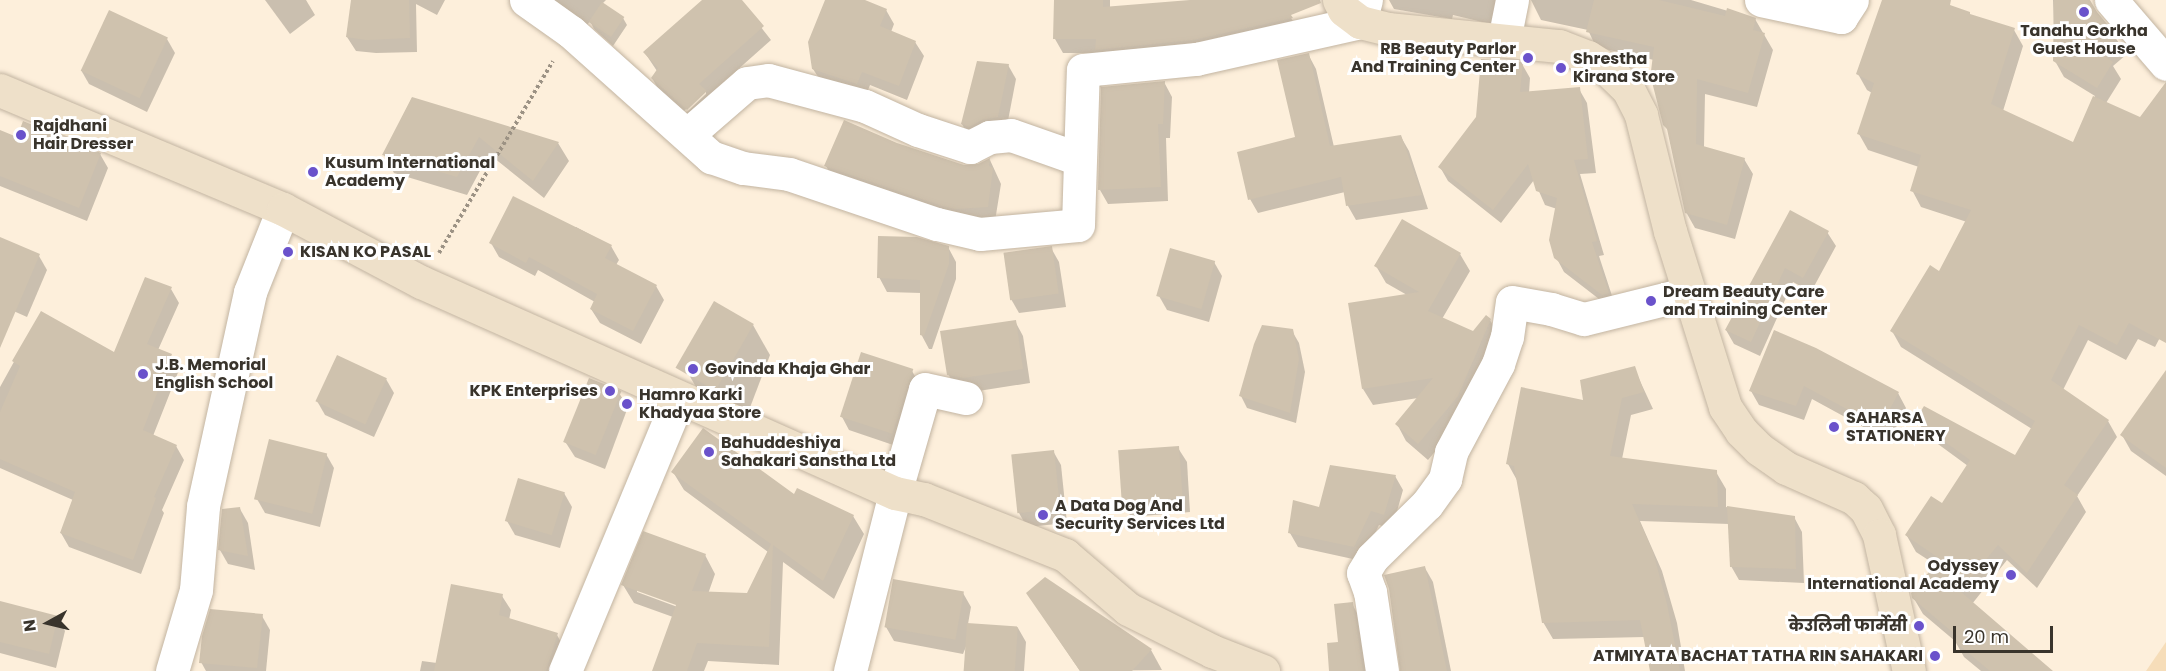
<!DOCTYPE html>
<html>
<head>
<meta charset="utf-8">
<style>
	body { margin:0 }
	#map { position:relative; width:2166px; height:671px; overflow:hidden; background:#fdefdb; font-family:Poppins,"Noto Sans Devanagari",sans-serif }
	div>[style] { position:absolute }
	.green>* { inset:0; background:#f6ddb9 }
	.shadow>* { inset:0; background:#0003 }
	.building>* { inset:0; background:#cfc2ae; transform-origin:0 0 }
	.path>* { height:4px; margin-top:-2px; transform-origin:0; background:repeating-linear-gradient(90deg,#9c9284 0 3px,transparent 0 6px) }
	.roads { filter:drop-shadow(0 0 2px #c2b4a1) drop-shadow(0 0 2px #c2b4a1) }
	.street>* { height:33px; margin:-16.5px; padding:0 16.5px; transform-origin:16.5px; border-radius:16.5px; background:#fff }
	.secondary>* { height:33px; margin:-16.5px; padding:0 16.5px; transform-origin:16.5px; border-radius:16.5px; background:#eee0c9 }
	.dots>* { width:16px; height:16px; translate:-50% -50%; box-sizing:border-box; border:3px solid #fff; border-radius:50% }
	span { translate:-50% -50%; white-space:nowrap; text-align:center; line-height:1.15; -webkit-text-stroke:6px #fff; paint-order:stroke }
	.poi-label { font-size:16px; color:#39342c; font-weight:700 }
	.right { translate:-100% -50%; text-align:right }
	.left { translate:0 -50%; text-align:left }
	.north { position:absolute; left:18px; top:593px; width:60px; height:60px; -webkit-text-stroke:4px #fff; paint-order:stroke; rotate:262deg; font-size:16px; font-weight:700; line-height:24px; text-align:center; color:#39342c }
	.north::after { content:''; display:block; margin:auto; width:21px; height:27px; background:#39342c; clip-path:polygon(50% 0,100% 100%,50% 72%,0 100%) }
	.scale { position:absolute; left:1953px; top:626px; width:100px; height:27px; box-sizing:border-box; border:3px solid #39342c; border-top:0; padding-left:8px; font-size:18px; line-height:21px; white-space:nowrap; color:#39342c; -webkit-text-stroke:4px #fff; paint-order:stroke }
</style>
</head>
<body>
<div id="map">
	<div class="green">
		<div style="clip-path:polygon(2166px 642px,2166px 671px,2146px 671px)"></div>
	</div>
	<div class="shadow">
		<div style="clip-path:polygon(265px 0,306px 0,315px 15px,290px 34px)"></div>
		<div style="clip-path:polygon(353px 0,445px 0,437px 15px,416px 4px,417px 52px,376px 53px,356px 51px,347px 37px)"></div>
		<div style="clip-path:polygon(554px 0,606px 0,602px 4px,623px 18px,627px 25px,613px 46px,594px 29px,590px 21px,587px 25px)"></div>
		<div style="clip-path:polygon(704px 0,740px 0,771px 40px,708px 96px,714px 105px,685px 114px,706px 94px,706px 90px,683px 112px,660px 92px,652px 78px,657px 71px,645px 53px)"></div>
		<div style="clip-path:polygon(827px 0,861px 0,886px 10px,894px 24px,891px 32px,915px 42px,924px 56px,907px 100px,870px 85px,865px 98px,822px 83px,813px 69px)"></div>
		<div style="clip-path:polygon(1055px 0,1110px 0,1110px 8px,1208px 0,1281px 0,1299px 32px,1099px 53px,1063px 53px,1055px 39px)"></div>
		<div style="clip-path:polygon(1389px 0,1511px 0,1499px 26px,1453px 15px,1452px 19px,1394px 9px)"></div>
		<div style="clip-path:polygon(1531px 0,1691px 0,1755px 19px,1773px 50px,1757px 107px,1705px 94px,1704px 147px,1744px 159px,1753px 174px,1735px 239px,1695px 228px,1686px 212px,1669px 132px,1664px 124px,1660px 83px,1652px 70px,1654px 60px,1596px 47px,1588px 30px,1541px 20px)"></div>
		<div style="clip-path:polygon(1883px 0,1918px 0,2014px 30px,2023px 46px,2003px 111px,2073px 144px,2095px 96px,2064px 77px,2055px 61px,2053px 0,2088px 0,2127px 54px,2113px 66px,2121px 79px,2106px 103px,2141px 119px,2162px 88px,2166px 91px,2166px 326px,2155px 347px,2138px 339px,2126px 360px,2088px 340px,2063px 390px,2108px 421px,2117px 437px,2077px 496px,2086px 512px,2037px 588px,2007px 560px,1972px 604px,2047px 671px,1981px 671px,1964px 657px,1955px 641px,1923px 614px,1913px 597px,1936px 565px,1916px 552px,1907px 536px,1942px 505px,1968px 466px,1927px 436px,1917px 420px,2016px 457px,2032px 429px,1901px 347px,1892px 331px,1940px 273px,1967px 222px,1921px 207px,1912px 190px,1919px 167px,1868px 150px,1859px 134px,1872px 93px,1867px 90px,1858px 74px)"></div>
		<div style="clip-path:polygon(167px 39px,175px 53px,147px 112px,89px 84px,81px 70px)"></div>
		<div style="clip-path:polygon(1308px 54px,1316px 69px,1334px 147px,1401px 137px,1409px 151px,1428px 209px,1356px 220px,1348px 206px,1345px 192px,1258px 213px,1250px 199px,1297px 138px)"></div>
		<div style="clip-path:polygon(1522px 64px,1530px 78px,1529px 93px,1579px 89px,1587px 103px,1596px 173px,1580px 174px,1604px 255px,1599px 256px,1616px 308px,1612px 309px,1564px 272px,1556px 257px,1557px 209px,1545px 205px,1534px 180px,1501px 223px,1448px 181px,1440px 167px)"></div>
		<div style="clip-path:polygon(1008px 65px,1016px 79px,1006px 131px,970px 138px,962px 124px)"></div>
		<div style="clip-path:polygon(1164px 82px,1172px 97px,1170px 138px,1166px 138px,1168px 201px,1108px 204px,1100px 190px)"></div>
		<div style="clip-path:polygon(412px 98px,558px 143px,569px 161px,544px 198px,489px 154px,467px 195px,394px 173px,384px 155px)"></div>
		<div style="clip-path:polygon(0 131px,17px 139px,100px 154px,108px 168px,87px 221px,0 186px)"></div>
		<div style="clip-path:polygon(896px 145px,964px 166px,979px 165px,990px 160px,1001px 184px,995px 221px,964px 223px,834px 180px,826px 166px)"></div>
		<div style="clip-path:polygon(1790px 212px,1827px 232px,1836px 246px,1811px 292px,1793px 282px,1760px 356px,1734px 344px,1726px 330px)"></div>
		<div style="clip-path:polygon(576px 227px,611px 246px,619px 260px,616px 265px,656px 286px,664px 300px,641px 344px,600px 323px,591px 309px,595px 302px,538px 270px,535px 276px,499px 257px,491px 243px,575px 229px)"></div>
		<div style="clip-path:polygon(0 239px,39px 256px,47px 270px,27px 317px,0 305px)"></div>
		<div style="clip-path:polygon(948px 247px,956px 262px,956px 279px,932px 349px,929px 349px,921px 334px,921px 293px,887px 292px,879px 277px)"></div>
		<div style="clip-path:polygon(1051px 248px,1059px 262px,1066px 307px,1019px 313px,1011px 299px)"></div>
		<div style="clip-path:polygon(1460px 254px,1470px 271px,1442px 319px,1473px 333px,1490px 320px,1499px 336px,1467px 413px,1428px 460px,1406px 441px,1397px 424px,1418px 398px,1373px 405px,1363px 389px,1407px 295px,1386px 283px,1376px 266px)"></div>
		<div style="clip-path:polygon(1214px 262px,1222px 276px,1209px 322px,1167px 310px,1159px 296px)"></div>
		<div style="clip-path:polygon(171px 289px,179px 303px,158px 350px,171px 356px,179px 370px,153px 436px,176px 446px,184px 460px,162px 510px,164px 513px,141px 574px,69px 547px,61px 533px,73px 500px,0 468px,0 387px,41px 313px,115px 354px)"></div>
		<div style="clip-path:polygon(1015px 321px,1023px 336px,1030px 383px,972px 392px,957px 389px,948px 374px)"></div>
		<div style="clip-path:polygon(753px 325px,770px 355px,746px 418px,705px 403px,688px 373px)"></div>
		<div style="clip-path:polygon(1292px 331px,1299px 343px,1305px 372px,1296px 423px,1247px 408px,1241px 396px)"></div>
		<div style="clip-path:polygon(1775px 332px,1898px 393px,1906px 408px,1889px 441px,1812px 399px,1804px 420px,1759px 405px,1751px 391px)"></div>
		<div style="clip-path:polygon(1634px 368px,1653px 409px,1631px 415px,1622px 459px,1716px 472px,1726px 489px,1726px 507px,1794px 517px,1802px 532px,1804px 583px,1739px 580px,1731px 566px,1729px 524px,1640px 521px,1662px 571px,1677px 623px,1685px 671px,1652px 671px,1645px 637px,1553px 639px,1543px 622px,1518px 482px,1508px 464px,1585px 402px)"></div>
		<div style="clip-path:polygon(912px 371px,920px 385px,899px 447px,849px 430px,841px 415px)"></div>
		<div style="clip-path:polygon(2166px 373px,2166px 476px,2131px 451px,2122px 435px)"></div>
		<div style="clip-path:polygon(386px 379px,394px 393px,374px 437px,325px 415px,317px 401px)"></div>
		<div style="clip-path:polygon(619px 393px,628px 407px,605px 469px,575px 457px,566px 443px)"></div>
		<div style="clip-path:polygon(1178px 448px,1187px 462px,1190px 512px,1131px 517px,1123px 503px)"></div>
		<div style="clip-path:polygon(1053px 451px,1061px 465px,1067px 523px,1027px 527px,1019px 513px)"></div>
		<div style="clip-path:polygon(326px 454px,334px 468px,320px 527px,265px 513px,257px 499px)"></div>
		<div style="clip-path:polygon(evenodd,673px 472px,795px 496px,853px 516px,864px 534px,834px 599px,783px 562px,779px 665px,708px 661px,704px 671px,654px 671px,673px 617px,634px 603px,623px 585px,705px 555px,715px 574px,708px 594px,748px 595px,768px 552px,684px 490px,673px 472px,637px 589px,684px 606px,683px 609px,637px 592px,637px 589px)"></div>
		<div style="clip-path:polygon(1395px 476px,1403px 490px,1392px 529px,1379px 525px,1362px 561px,1298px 547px,1290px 533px,1320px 508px)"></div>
		<div style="clip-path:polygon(564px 493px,572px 507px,560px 548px,515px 535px,507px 521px)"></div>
		<div style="clip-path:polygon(240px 509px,248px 523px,255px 570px,228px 564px,220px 550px)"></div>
		<div style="clip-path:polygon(1425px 568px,1433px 582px,1451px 671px,1402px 671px)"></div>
		<div style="clip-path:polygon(963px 593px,971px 607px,968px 624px,1018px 628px,1026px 642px,1024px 671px,965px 671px,967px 644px,963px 654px,894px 641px,886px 627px)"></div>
		<div style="clip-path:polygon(1027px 593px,1151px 650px,1162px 670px,1080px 671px)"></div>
		<div style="clip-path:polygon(502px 596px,511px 610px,509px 620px,557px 635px,565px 649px,558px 671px,420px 671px,422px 661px,437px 663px)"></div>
		<div style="clip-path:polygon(0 603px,57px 617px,65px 631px,56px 668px,0 653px)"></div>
		<div style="clip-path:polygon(1352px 604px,1360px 618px,1368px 671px,1331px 671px)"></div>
		<div style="clip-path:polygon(262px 616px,270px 630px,266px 671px,206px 671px,201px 662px)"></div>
	</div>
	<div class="building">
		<div style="clip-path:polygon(351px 0,409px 0,410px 38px,367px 40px,346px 37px)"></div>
		<div style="clip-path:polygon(702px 0,742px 0,764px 26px,699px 84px,707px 91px,687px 110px,651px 78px,658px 68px,643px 52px)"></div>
		<div style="clip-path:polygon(825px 0,865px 0,887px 9px,880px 26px,916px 41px,899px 86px,862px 72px,857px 84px,812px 69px,808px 42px)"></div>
		<div style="clip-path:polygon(1054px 0,1103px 0,1103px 7px,1190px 0,1320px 0,1321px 3px,1291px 15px,1293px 18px,1193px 40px,1095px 50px,1096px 39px,1053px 39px)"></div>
		<div style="clip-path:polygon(1594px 0,1659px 0,1725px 16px,1727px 8px,1756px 18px,1753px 30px,1765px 33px,1748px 93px,1697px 79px,1696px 144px,1745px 158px,1727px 225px,1685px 213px,1667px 129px,1663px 125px,1652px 82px,1673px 80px,1651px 71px,1654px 47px,1586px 32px)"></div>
		<div style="clip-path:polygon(1882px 0,1951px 0,1950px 5px,1970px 12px,1970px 14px,2015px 28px,1991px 104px,2073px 142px,2093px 96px,2140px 117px,2166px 82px,2166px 343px,2129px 323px,2117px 345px,2079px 325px,2051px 380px,2109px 420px,2064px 485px,2078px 495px,2027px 573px,1998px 545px,1960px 591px,2053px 671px,1990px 671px,1953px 640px,1957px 636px,1912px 598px,1911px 593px,1940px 559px,1905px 535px,1931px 496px,1942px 503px,1970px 460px,1915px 420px,1924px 406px,2015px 455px,2035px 421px,1890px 331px,1930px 265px,1939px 271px,1971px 210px,1910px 191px,1921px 155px,1857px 134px,1874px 83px,1856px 74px)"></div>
		<div style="clip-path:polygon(2054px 0,2090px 0,2097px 12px,2118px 37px,2100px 53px,2113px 62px,2097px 88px,2053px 61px)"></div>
		<div style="left:602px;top:2px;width:27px;height:24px;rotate:34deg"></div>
		<div style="left:109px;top:10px;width:65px;height:67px;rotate:25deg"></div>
		<div style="clip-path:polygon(1309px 53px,1330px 146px,1401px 135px,1422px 195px,1346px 206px,1341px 177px,1248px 200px,1237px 152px,1295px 137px,1277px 60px)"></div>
		<div style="clip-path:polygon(1481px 59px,1523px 62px,1520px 92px,1580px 87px,1588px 159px,1574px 160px,1597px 241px,1592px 242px,1609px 293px,1602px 295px,1554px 258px,1549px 240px,1557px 198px,1536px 191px,1528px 164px,1493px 210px,1438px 167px,1476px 117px)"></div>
		<div style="clip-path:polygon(977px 61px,1009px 64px,998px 117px,982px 120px,969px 127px,961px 124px)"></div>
		<div style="clip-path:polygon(1165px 81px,1163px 124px,1158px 124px,1161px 187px,1098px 190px,1101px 87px)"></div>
		<div style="clip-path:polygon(412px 97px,488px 120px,559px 142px,533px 181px,479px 137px,457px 177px,382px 155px)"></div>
		<div style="clip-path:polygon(844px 120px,897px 143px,964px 165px,978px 164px,990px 158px,989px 166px,993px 168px,988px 207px,955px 209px,942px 206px,824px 166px)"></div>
		<div style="clip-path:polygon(23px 121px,101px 153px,79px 208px,0 176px,0 130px,17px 137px)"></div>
		<div style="clip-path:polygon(513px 196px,612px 245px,605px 258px,657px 285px,633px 331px,590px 309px,597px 294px,529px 257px,526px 263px,489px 243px)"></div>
		<div style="clip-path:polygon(1790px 210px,1829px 231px,1803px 278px,1785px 268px,1751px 342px,1725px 330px)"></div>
		<div style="clip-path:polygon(1402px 219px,1461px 253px,1428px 311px,1473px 331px,1486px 315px,1491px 319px,1458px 396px,1418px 444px,1395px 424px,1433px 378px,1362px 389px,1348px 303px,1419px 292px,1374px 266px)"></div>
		<div style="clip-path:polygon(878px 236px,917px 237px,949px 246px,949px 264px,924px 336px,920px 335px,920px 280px,877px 278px)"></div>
		<div style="clip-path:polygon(0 237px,40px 254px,0 348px)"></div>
		<div style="left:1052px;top:246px;width:48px;height:49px;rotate:82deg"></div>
		<div style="left:1170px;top:248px;width:47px;height:50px;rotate:16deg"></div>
		<div style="clip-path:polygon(145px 277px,172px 287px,147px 344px,172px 354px,143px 430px,177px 445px,154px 497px,156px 498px,133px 560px,60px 533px,75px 492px,0 459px,0 412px,20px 366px,12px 361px,41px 311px,114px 352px)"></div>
		<div style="left:714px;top:301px;width:46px;height:77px;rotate:30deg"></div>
		<div style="clip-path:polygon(1016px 320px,1023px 369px,963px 378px,947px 375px,940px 331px)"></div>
		<div style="clip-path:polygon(1262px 325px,1293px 329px,1299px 359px,1290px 413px,1239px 396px,1254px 344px)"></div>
		<div style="clip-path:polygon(1774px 330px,1816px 348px,1899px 392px,1880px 427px,1804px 386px,1796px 406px,1749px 391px)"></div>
		<div style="left:861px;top:352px;width:55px;height:68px;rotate:18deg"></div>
		<div style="left:337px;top:355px;width:55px;height:51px;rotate:25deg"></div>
		<div style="clip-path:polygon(1635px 366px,1644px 392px,1622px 398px,1610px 456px,1717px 470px,1718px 507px,1632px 504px,1653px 552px,1667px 604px,1680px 671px,1650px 671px,1640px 620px,1542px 623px,1514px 466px,1506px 464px,1521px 387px,1583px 400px,1580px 380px)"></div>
		<div style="clip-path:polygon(2166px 370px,2166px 468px,2120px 435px)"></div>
		<div style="left:589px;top:378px;width:35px;height:69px;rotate:22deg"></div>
		<div style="clip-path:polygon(703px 428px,794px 494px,797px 488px,854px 515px,823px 581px,773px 545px,769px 647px,697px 643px,687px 671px,652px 671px,676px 605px,621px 585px,643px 531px,706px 554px,692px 591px,747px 593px,771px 544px,671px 472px)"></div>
		<div style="left:269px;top:439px;width:60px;height:62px;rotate:14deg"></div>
		<div style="left:1179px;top:446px;width:52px;height:61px;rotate:86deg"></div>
		<div style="left:1054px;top:450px;width:59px;height:43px;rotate:84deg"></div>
		<div style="clip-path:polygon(1330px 465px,1396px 475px,1384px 515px,1371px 511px,1354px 547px,1288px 533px,1293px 500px,1319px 507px)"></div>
		<div style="left:518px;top:478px;width:49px;height:45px;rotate:17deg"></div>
		<div style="clip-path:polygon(1727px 506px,1795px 516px,1796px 569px,1730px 567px)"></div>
		<div style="clip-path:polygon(240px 507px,248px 556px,218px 550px,222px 509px)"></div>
		<div style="clip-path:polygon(1425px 566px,1447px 671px,1400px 671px,1389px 589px,1384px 575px)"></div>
		<div style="clip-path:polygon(1045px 577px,1152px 649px,1132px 671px,1080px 671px,1026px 593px)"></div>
		<div style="left:893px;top:579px;width:72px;height:49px;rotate:10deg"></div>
		<div style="clip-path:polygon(451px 584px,503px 594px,499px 615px,558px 633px,546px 671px,434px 671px)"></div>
		<div style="clip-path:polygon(0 601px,58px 616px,49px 654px,0 642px)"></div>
		<div style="clip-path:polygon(1353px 602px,1363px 671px,1329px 671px,1327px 643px,1338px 642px,1334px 604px)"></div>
		<div style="clip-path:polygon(210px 609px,263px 614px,257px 668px,199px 663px,202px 636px)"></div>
		<div style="left:967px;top:623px;width:51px;height:48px;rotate:4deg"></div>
	</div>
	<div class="path">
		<div style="left:439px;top:253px;width:223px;rotate:-59.3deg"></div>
	</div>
	<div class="roads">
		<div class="street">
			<div style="left:526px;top:0;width:55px;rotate:35.4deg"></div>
			<div style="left:571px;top:32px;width:188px;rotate:41.8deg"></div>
			<div style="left:711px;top:157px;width:34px;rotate:19deg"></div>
			<div style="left:743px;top:168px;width:46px;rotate:7.4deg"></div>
			<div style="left:789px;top:174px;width:156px;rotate:18.7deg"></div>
			<div style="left:937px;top:224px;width:44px;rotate:13.1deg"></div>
			<div style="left:980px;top:234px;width:98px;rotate:-5.2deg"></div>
			<div style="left:1078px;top:225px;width:155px;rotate:-88.2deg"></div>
			<div style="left:1083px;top:70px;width:114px;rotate:-5.6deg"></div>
			<div style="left:1196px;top:59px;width:168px;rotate:-12.7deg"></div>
			<div style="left:1360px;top:22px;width:23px;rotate:-75deg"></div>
			<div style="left:1761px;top:0;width:82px;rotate:12deg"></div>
			<div style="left:1841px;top:17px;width:20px;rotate:-57deg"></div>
			<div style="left:2111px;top:0;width:84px;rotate:49.3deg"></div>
			<div style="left:1504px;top:40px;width:41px;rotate:-78.7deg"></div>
			<div style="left:687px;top:135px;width:79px;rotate:-40.9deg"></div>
			<div style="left:747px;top:83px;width:21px;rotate:-8deg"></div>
			<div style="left:768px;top:80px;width:100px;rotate:15deg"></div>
			<div style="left:865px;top:106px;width:58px;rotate:24.4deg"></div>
			<div style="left:918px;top:130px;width:55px;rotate:18.1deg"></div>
			<div style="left:970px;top:147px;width:22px;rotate:-27deg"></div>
			<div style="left:990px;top:137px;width:21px;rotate:-5deg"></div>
			<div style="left:1011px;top:135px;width:72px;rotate:19.4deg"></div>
			<div style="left:172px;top:671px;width:84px;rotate:-73.5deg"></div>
			<div style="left:196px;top:590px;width:84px;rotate:-85.2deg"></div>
			<div style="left:203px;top:506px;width:219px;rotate:-77.6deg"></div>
			<div style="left:250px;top:292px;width:89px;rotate:-68.3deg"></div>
			<div style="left:565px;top:671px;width:295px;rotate:-67.4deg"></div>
			<div style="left:850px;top:671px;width:184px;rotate:-75.8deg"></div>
			<div style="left:895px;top:493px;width:108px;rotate:-73.9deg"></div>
			<div style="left:925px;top:389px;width:42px;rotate:12.4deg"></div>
			<div style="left:1382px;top:671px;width:80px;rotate:-98.6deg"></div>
			<div style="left:1370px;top:592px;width:20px;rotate:-110deg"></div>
			<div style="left:1363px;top:573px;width:17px;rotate:-59deg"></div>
			<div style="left:1372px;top:558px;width:77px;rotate:-44.5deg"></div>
			<div style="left:1427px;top:504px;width:31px;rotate:-54deg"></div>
			<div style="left:1445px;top:479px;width:28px;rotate:-77deg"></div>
			<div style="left:1451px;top:452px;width:100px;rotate:-61.9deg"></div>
			<div style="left:1498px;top:364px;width:28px;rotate:-72deg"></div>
			<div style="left:1507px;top:337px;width:35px;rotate:-82deg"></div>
			<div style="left:1512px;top:302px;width:40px;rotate:10deg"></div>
			<div style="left:1551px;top:309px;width:34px;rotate:17deg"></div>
			<div style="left:1584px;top:319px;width:108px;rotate:-13.9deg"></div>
		</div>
		<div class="secondary">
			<div style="left:1339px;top:0;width:11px;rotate:63deg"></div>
			<div style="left:1344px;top:10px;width:20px;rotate:37deg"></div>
			<div style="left:1360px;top:22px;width:29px;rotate:14deg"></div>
			<div style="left:1388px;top:29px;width:172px;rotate:5.7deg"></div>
			<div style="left:1559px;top:46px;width:31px;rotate:21deg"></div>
			<div style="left:1588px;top:57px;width:22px;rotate:32deg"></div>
			<div style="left:1607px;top:69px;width:29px;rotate:44deg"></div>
			<div style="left:1628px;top:89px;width:29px;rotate:63deg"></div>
			<div style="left:1641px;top:115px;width:120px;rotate:76deg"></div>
			<div style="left:1670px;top:231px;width:184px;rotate:72.6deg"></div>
			<div style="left:1725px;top:407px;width:29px;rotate:56deg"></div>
			<div style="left:1741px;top:431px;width:25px;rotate:45deg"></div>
			<div style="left:1759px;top:449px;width:33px;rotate:35deg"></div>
			<div style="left:1786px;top:468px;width:74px;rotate:23.8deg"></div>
			<div style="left:1854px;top:498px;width:16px;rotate:43deg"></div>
			<div style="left:1866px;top:509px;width:29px;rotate:63deg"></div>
			<div style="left:1879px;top:535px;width:139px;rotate:77.6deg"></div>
			<div style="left:0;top:90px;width:307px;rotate:22.8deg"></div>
			<div style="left:283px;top:209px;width:156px;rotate:27.9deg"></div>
			<div style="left:421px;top:282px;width:519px;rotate:24deg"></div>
			<div style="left:895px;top:493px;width:30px;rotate:12deg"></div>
			<div style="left:924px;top:499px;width:152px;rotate:21.7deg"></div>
			<div style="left:1065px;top:555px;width:83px;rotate:40.6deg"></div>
			<div style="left:1128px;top:609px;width:94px;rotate:26.6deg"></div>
			<div style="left:1212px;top:651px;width:55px;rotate:21.4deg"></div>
		</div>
	</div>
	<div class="dots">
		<div style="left:2084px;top:12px;background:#6a52cb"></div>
		<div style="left:1528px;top:58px;background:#6a52cb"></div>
		<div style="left:1561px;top:68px;background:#6a52cb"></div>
		<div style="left:21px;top:135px;background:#6a52cb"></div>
		<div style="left:313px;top:172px;background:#6a52cb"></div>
		<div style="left:288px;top:252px;background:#6a52cb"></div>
		<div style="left:1651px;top:301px;background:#6a52cb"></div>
		<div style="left:693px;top:369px;background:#6a52cb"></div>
		<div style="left:143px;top:374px;background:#6a52cb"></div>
		<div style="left:610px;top:391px;background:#6a52cb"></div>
		<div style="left:627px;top:404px;background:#6a52cb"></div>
		<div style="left:1834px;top:427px;background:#6a52cb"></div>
		<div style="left:709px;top:452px;background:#6a52cb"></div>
		<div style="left:1043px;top:515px;background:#6a52cb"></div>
		<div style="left:2011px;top:575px;background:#6a52cb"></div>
		<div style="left:1919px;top:626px;background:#6a52cb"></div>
		<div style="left:1935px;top:656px;background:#6a52cb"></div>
	</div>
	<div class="poi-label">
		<span style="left:2084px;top:40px">Tanahu Gorkha<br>Guest House</span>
		<span class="right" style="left:1516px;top:58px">RB Beauty Parlor<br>And Training Center</span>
		<span class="left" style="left:1573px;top:68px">Shrestha<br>Kirana Store</span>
		<span class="left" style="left:33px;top:135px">Rajdhani<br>Hair Dresser</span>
		<span class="left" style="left:325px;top:172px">Kusum International<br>Academy</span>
		<span class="left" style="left:300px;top:252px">KISAN KO PASAL</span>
		<span class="left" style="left:1663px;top:301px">Dream Beauty Care<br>and Training Center</span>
		<span class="left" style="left:155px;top:374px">J.B. Memorial<br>English School</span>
		<span class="left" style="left:705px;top:369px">Govinda Khaja Ghar</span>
		<span class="right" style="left:598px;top:391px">KPK Enterprises</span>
		<span class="left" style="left:639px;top:404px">Hamro Karki<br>Khadyaa Store</span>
		<span class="left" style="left:1846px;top:427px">SAHARSA<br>STATIONERY</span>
		<span class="left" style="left:721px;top:452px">Bahuddeshiya<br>Sahakari Sanstha Ltd</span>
		<span class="left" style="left:1055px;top:515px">A Data Dog And<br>Security Services Ltd</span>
		<span class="right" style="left:1999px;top:575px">Odyssey<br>International Academy</span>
		<span class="right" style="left:1907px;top:626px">केउलिनी फार्मेसी</span>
		<span class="right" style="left:1923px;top:656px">ATMIYATA BACHAT TATHA RIN SAHAKARI</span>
	</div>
	<div class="north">N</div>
	<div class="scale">20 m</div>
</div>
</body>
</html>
